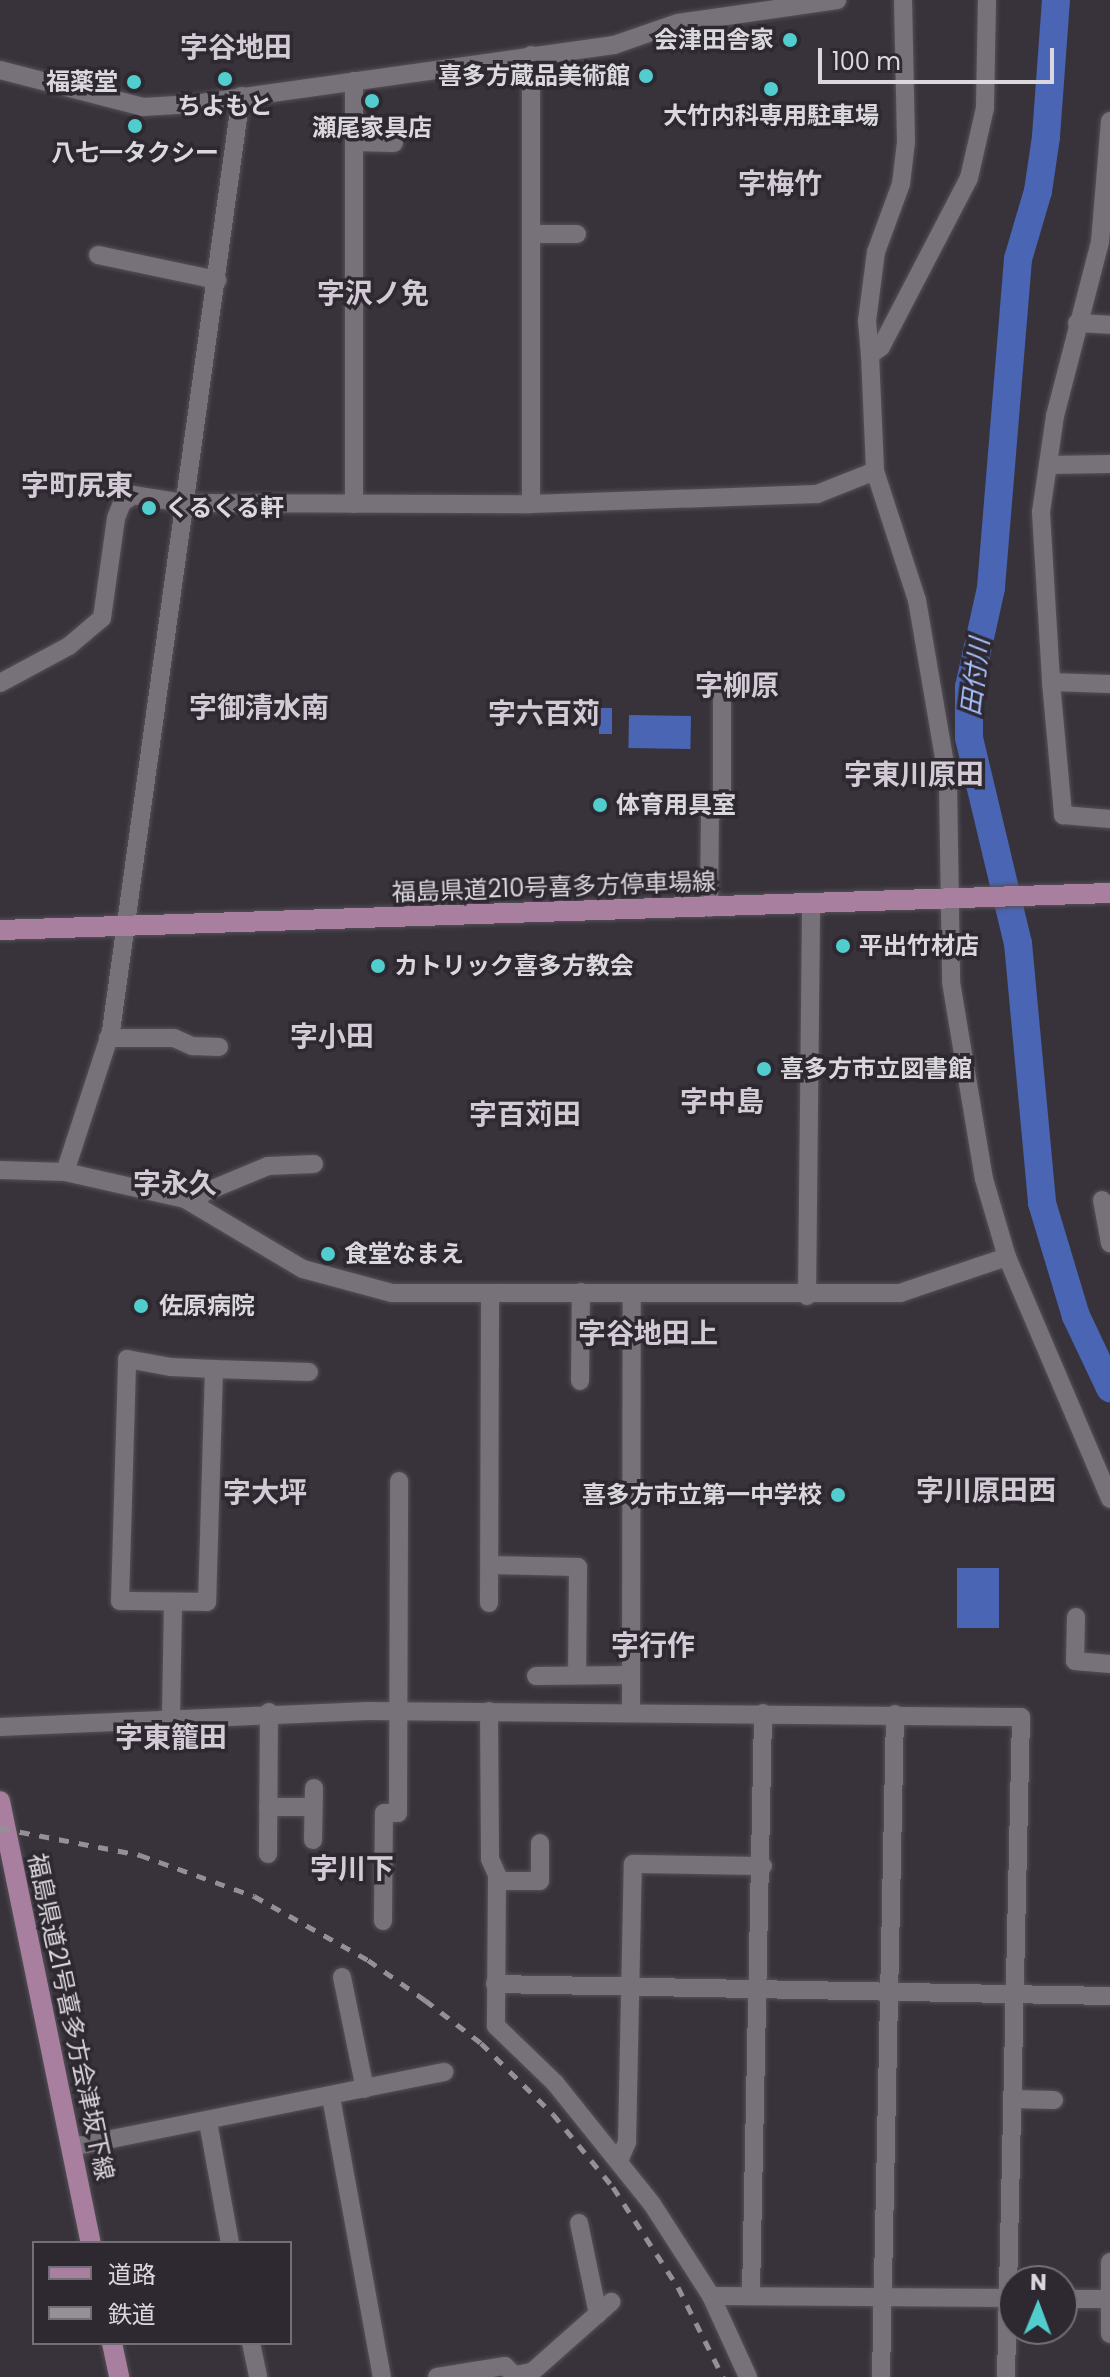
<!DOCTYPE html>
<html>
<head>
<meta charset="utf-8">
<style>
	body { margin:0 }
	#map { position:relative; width:1110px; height:2377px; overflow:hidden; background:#38333b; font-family:Poppins,"Noto Sans JP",sans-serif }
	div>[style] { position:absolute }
	.water>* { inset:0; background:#4965b3; transform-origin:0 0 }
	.river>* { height:28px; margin:-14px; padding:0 14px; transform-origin:14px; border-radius:14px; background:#4965b3 }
	.roads { filter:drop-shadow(0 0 2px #545056) drop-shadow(0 0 2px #545056) }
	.minor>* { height:18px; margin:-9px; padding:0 9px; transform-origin:9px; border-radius:9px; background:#77717a }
	.major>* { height:20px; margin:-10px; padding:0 10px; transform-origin:10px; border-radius:10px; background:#a97f9f }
	.rail>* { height:5px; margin-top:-2.5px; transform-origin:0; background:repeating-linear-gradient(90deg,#949096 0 10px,transparent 0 20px) }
	.dots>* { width:22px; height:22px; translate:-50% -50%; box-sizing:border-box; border:4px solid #2e2931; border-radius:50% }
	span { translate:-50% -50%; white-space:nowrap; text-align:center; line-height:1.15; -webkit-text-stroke:7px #2e2931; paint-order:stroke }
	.poi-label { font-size:24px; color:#dbd8dd; font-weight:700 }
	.right { translate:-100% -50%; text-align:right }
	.left { translate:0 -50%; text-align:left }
	.street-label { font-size:24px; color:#dbd8dd }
	.water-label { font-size:26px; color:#a6c0ff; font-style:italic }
	.quarter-label { font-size:28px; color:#d2cbd6; font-weight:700 }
	.legend { position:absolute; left:32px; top:2241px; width:260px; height:104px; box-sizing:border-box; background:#2e2931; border:2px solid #736f76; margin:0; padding:10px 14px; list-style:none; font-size:24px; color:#dbd8dd }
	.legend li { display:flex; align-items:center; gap:16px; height:40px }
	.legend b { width:40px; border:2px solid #736f76 }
	.north { position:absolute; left:998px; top:2265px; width:80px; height:80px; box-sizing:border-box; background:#2e2931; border:2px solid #736f76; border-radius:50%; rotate:1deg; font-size:22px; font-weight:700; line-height:32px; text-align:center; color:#dbd8dd }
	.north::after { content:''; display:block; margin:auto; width:28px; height:36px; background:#52cdce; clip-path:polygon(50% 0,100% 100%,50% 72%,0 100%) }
	.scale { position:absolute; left:818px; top:48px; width:236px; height:36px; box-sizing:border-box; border:4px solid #dbd8dd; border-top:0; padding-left:10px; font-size:24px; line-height:28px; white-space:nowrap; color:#dbd8dd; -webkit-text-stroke:6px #2e2931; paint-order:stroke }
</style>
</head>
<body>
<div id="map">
	<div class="water">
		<div style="left:599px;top:708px;width:13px;height:26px"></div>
		<div style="left:629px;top:715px;width:62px;height:33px;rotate:1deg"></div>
		<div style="left:957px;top:1568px;width:42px;height:60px"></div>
	</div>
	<div class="river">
		<div style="left:1056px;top:0;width:137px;rotate:94.2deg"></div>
		<div style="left:1046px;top:137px;width:55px;rotate:98.4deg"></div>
		<div style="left:1038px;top:191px;width:71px;rotate:106.4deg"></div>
		<div style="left:1018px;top:259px;width:330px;rotate:94.7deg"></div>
		<div style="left:991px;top:588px;width:101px;rotate:102.5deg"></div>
		<div style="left:969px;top:687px;width:51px;rotate:90deg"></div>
		<div style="left:969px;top:738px;width:211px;rotate:76.6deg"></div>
		<div style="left:1018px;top:943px;width:261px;rotate:84.7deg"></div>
		<div style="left:1042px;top:1203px;width:118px;rotate:73.3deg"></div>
		<div style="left:1076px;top:1316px;width:80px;rotate:64.7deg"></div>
	</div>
	<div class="roads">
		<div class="minor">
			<div style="left:987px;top:0;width:108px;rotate:91.1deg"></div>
			<div style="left:985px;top:108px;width:72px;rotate:102.9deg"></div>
			<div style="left:969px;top:178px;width:191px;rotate:117.5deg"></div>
			<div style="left:881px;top:347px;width:14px;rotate:144deg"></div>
			<div style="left:870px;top:355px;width:116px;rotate:87.5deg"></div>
			<div style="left:875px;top:471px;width:136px;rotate:72deg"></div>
			<div style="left:917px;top:600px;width:185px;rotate:80.3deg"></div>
			<div style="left:948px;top:782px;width:200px;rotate:89.1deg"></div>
			<div style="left:951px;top:982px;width:200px;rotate:80.5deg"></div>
			<div style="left:984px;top:1179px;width:81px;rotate:73.6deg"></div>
			<div style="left:1007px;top:1257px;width:263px;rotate:66.9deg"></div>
			<div style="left:531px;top:55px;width:449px;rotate:90deg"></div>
			<div style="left:0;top:70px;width:148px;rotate:14.5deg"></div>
			<div style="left:143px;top:107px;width:51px;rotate:-3.4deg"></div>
			<div style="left:194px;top:104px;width:424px;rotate:-8deg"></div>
			<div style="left:614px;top:45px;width:68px;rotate:-19deg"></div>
			<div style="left:678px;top:23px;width:161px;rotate:-8.2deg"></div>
			<div style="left:1110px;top:121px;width:121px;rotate:94.7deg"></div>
			<div style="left:1100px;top:242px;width:180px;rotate:104.5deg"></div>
			<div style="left:1055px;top:416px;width:97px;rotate:98.3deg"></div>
			<div style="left:1041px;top:512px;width:170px;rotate:86.6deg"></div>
			<div style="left:1051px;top:682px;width:59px;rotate:1.9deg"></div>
			<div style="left:354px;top:142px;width:40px;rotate:1.4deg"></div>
			<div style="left:531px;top:234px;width:46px"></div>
			<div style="left:98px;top:255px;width:122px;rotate:11.9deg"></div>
			<div style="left:1077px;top:323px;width:33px;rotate:3deg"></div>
			<div style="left:870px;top:355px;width:34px;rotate:-95deg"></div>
			<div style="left:867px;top:321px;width:70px;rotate:-82.6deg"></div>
			<div style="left:876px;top:252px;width:72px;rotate:-69.8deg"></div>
			<div style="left:901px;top:184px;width:42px;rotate:-83.2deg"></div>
			<div style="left:906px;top:142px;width:142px;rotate:-91.2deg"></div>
			<div style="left:1048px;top:465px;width:62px;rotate:-0.9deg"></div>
			<div style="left:354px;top:504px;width:423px;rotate:-90deg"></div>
			<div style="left:1051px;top:682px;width:134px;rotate:84.8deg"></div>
			<div style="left:1063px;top:815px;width:47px;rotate:4.9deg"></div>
			<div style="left:0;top:683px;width:78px;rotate:-28.2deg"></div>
			<div style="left:69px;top:646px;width:43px;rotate:-40.3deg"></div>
			<div style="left:102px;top:618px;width:101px;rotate:-82deg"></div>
			<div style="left:116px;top:518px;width:16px;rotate:-68deg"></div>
			<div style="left:122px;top:503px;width:14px;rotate:-36deg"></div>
			<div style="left:133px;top:495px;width:52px;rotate:8.9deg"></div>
			<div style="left:184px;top:503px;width:347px;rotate:0.2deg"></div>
			<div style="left:531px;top:504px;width:286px;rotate:-2deg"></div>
			<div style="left:817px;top:494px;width:62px;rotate:-21.6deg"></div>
			<div style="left:709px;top:908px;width:91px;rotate:-89.4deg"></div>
			<div style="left:710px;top:817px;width:21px;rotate:-55deg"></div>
			<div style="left:722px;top:800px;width:104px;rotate:-90deg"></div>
			<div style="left:108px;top:1038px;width:66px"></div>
			<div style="left:174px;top:1038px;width:20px;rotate:24deg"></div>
			<div style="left:192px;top:1046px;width:27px;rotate:2deg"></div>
			<div style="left:0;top:1170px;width:65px;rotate:1.8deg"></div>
			<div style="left:65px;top:1172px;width:123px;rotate:12.7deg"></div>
			<div style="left:185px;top:1199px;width:137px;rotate:30.7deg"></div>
			<div style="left:303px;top:1269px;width:92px;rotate:15.1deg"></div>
			<div style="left:392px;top:1293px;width:508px"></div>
			<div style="left:900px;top:1293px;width:113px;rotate:-18.6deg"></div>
			<div style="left:65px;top:1172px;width:148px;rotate:-71.9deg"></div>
			<div style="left:111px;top:1031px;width:944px;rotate:-82.08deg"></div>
			<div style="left:1102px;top:1200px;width:44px;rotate:79.5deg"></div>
			<div style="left:195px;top:1204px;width:14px;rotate:-54deg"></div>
			<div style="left:203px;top:1193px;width:70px;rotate:-22.6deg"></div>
			<div style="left:268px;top:1166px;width:46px;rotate:-2.5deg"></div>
			<div style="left:807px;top:1296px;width:392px;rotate:-89.4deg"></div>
			<div style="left:214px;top:1369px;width:233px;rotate:91.7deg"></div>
			<div style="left:207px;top:1602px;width:87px;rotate:-179.3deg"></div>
			<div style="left:120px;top:1601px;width:242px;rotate:-88.3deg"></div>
			<div style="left:127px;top:1359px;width:45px;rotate:10.3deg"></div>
			<div style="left:171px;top:1367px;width:43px;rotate:2.7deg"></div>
			<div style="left:214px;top:1369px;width:95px;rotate:1.8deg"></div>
			<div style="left:580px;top:1381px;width:89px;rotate:-89.4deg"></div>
			<div style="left:490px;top:1565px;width:88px;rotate:1.3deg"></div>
			<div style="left:578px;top:1567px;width:108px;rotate:90.5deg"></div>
			<div style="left:489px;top:1603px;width:310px;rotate:-89.8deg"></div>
			<div style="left:1076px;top:1617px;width:44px;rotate:91.3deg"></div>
			<div style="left:1075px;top:1661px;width:35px;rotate:5deg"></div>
			<div style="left:536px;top:1676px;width:95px;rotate:-0.6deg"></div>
			<div style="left:489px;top:1711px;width:148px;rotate:89.6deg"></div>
			<div style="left:490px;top:1859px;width:17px;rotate:66deg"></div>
			<div style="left:497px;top:1875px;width:151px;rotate:90.4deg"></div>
			<div style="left:496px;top:2026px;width:82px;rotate:44deg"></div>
			<div style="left:555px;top:2083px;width:155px;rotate:51.3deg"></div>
			<div style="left:652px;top:2204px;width:109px;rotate:57.3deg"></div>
			<div style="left:711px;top:2296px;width:89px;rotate:65.4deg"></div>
			<div style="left:631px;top:1711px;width:417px;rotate:-89.9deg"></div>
			<div style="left:171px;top:1717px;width:115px;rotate:-89deg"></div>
			<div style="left:0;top:1727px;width:368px;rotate:-2.5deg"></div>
			<div style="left:368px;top:1711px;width:653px;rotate:0.53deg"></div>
			<div style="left:1021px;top:1717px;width:660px;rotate:91.3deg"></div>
			<div style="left:268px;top:1807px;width:45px"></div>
			<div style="left:313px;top:1840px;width:52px;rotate:-88.9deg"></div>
			<div style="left:268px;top:1854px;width:142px;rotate:-89.6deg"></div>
			<div style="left:497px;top:1881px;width:43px"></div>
			<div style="left:540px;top:1881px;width:38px;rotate:-90deg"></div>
			<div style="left:383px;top:1921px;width:108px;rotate:-89.5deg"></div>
			<div style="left:384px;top:1813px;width:14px"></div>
			<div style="left:398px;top:1813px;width:332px;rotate:-89.8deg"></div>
			<div style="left:342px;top:1977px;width:114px;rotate:78.4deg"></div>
			<div style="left:495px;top:1984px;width:615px;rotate:1.12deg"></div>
			<div style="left:331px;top:2097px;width:285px;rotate:79.7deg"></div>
			<div style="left:1012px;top:2099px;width:42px;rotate:1.4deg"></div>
			<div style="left:208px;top:2122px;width:123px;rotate:79.7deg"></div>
			<div style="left:72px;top:2147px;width:380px;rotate:-11.4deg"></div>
			<div style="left:619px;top:2161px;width:21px;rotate:-67deg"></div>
			<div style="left:627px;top:2142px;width:278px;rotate:-88.8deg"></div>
			<div style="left:633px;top:1864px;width:130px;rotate:0.9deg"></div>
			<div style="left:579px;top:2223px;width:93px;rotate:78.2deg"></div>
			<div style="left:1110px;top:2262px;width:72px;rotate:90deg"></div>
			<div style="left:751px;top:2293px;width:580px;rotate:-88.81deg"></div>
			<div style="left:711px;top:2296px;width:303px;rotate:0.4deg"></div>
			<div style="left:1062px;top:2299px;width:47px"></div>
			<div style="left:251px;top:2343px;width:35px;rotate:78deg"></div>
			<div style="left:516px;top:2375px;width:16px;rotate:-11deg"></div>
			<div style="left:532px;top:2372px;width:106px;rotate:-41.5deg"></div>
			<div style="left:437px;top:2377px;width:69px;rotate:-9.2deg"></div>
			<div style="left:505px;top:2366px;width:16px;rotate:45deg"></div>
			<div style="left:881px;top:2377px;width:663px;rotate:-88.79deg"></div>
		</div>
		<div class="major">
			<div style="left:0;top:930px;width:1111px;rotate:-1.91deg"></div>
			<div style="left:0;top:1801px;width:451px;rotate:78.4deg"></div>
			<div style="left:112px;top:2343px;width:35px;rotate:78deg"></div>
		</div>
	</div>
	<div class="rail">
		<div style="left:0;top:1828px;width:143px;rotate:10.9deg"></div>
		<div style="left:140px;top:1855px;width:121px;rotate:19.8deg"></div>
		<div style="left:254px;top:1896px;width:131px;rotate:29.3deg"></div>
		<div style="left:368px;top:1960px;width:70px;rotate:35.1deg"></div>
		<div style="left:425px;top:2000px;width:71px;rotate:37.5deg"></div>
		<div style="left:481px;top:2043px;width:101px;rotate:44.6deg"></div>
		<div style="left:553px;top:2114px;width:94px;rotate:50.6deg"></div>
		<div style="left:613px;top:2187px;width:119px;rotate:57deg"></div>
		<div style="left:678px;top:2287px;width:101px;rotate:63.4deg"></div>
	</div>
	<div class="dots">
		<div style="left:790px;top:40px;background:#52cdce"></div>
		<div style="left:646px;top:76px;background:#52cdce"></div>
		<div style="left:225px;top:79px;background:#52cdce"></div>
		<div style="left:134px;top:82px;background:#52cdce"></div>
		<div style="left:771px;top:89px;background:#52cdce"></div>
		<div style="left:372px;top:101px;background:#52cdce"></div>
		<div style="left:135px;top:126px;background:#52cdce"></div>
		<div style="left:149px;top:508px;background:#52cdce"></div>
		<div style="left:600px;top:805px;background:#52cdce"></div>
		<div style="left:843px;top:946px;background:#52cdce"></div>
		<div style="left:378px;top:966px;background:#52cdce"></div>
		<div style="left:764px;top:1069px;background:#52cdce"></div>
		<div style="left:328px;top:1254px;background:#52cdce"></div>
		<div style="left:141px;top:1306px;background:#52cdce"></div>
		<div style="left:838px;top:1495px;background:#52cdce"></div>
	</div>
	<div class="poi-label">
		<span class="right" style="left:774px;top:40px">会津田舎家</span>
		<span class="right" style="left:630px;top:76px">喜多方蔵品美術館</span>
		<span class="right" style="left:118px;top:82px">福薬堂</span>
		<span style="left:225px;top:106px">ちよもと</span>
		<span style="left:771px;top:116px">大竹内科専用駐車場</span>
		<span style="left:372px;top:128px">瀬尾家具店</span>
		<span style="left:135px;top:153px">八七一タクシー</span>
		<span class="left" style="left:165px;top:508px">くるくる軒</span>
		<span class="left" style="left:616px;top:805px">体育用具室</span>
		<span class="left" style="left:859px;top:946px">平出竹材店</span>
		<span class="left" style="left:394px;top:966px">カトリック喜多方教会</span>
		<span class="left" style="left:780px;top:1069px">喜多方市立図書館</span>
		<span class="left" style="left:344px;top:1254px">食堂なまえ</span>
		<span class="left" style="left:159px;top:1306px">佐原病院</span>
		<span class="right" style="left:822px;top:1495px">喜多方市立第一中学校</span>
	</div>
	<div class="street-label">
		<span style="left:554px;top:887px;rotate:-2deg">福島県道210号喜多方停車場線</span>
		<span style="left:71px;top:2017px;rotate:78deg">福島県道21号喜多方会津坂下線</span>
	</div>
	<div class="water-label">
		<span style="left:976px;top:677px;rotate:-83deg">田付川</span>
	</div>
	<div class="quarter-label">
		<span style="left:236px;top:48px">字谷地田</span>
		<span style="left:780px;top:184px">字梅竹</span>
		<span style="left:373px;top:294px">字沢ノ免</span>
		<span style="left:77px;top:486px">字町尻東</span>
		<span style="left:737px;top:686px">字柳原</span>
		<span style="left:259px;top:708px">字御清水南</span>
		<span style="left:544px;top:714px">字六百苅</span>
		<span style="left:914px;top:775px">字東川原田</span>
		<span style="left:332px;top:1037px">字小田</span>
		<span style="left:722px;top:1102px">字中島</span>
		<span style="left:525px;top:1115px">字百苅田</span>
		<span style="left:175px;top:1184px">字永久</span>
		<span style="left:648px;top:1334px">字谷地田上</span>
		<span style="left:986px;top:1491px">字川原田西</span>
		<span style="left:265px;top:1493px">字大坪</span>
		<span style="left:653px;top:1646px">字行作</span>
		<span style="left:171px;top:1738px">字東籠田</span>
		<span style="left:352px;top:1869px">字川下</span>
	</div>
	<ul class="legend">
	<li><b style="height:10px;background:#a97f9f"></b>道路</li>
	<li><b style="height:10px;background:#949096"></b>鉄道</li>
	</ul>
	<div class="north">N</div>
	<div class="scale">100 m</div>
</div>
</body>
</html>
